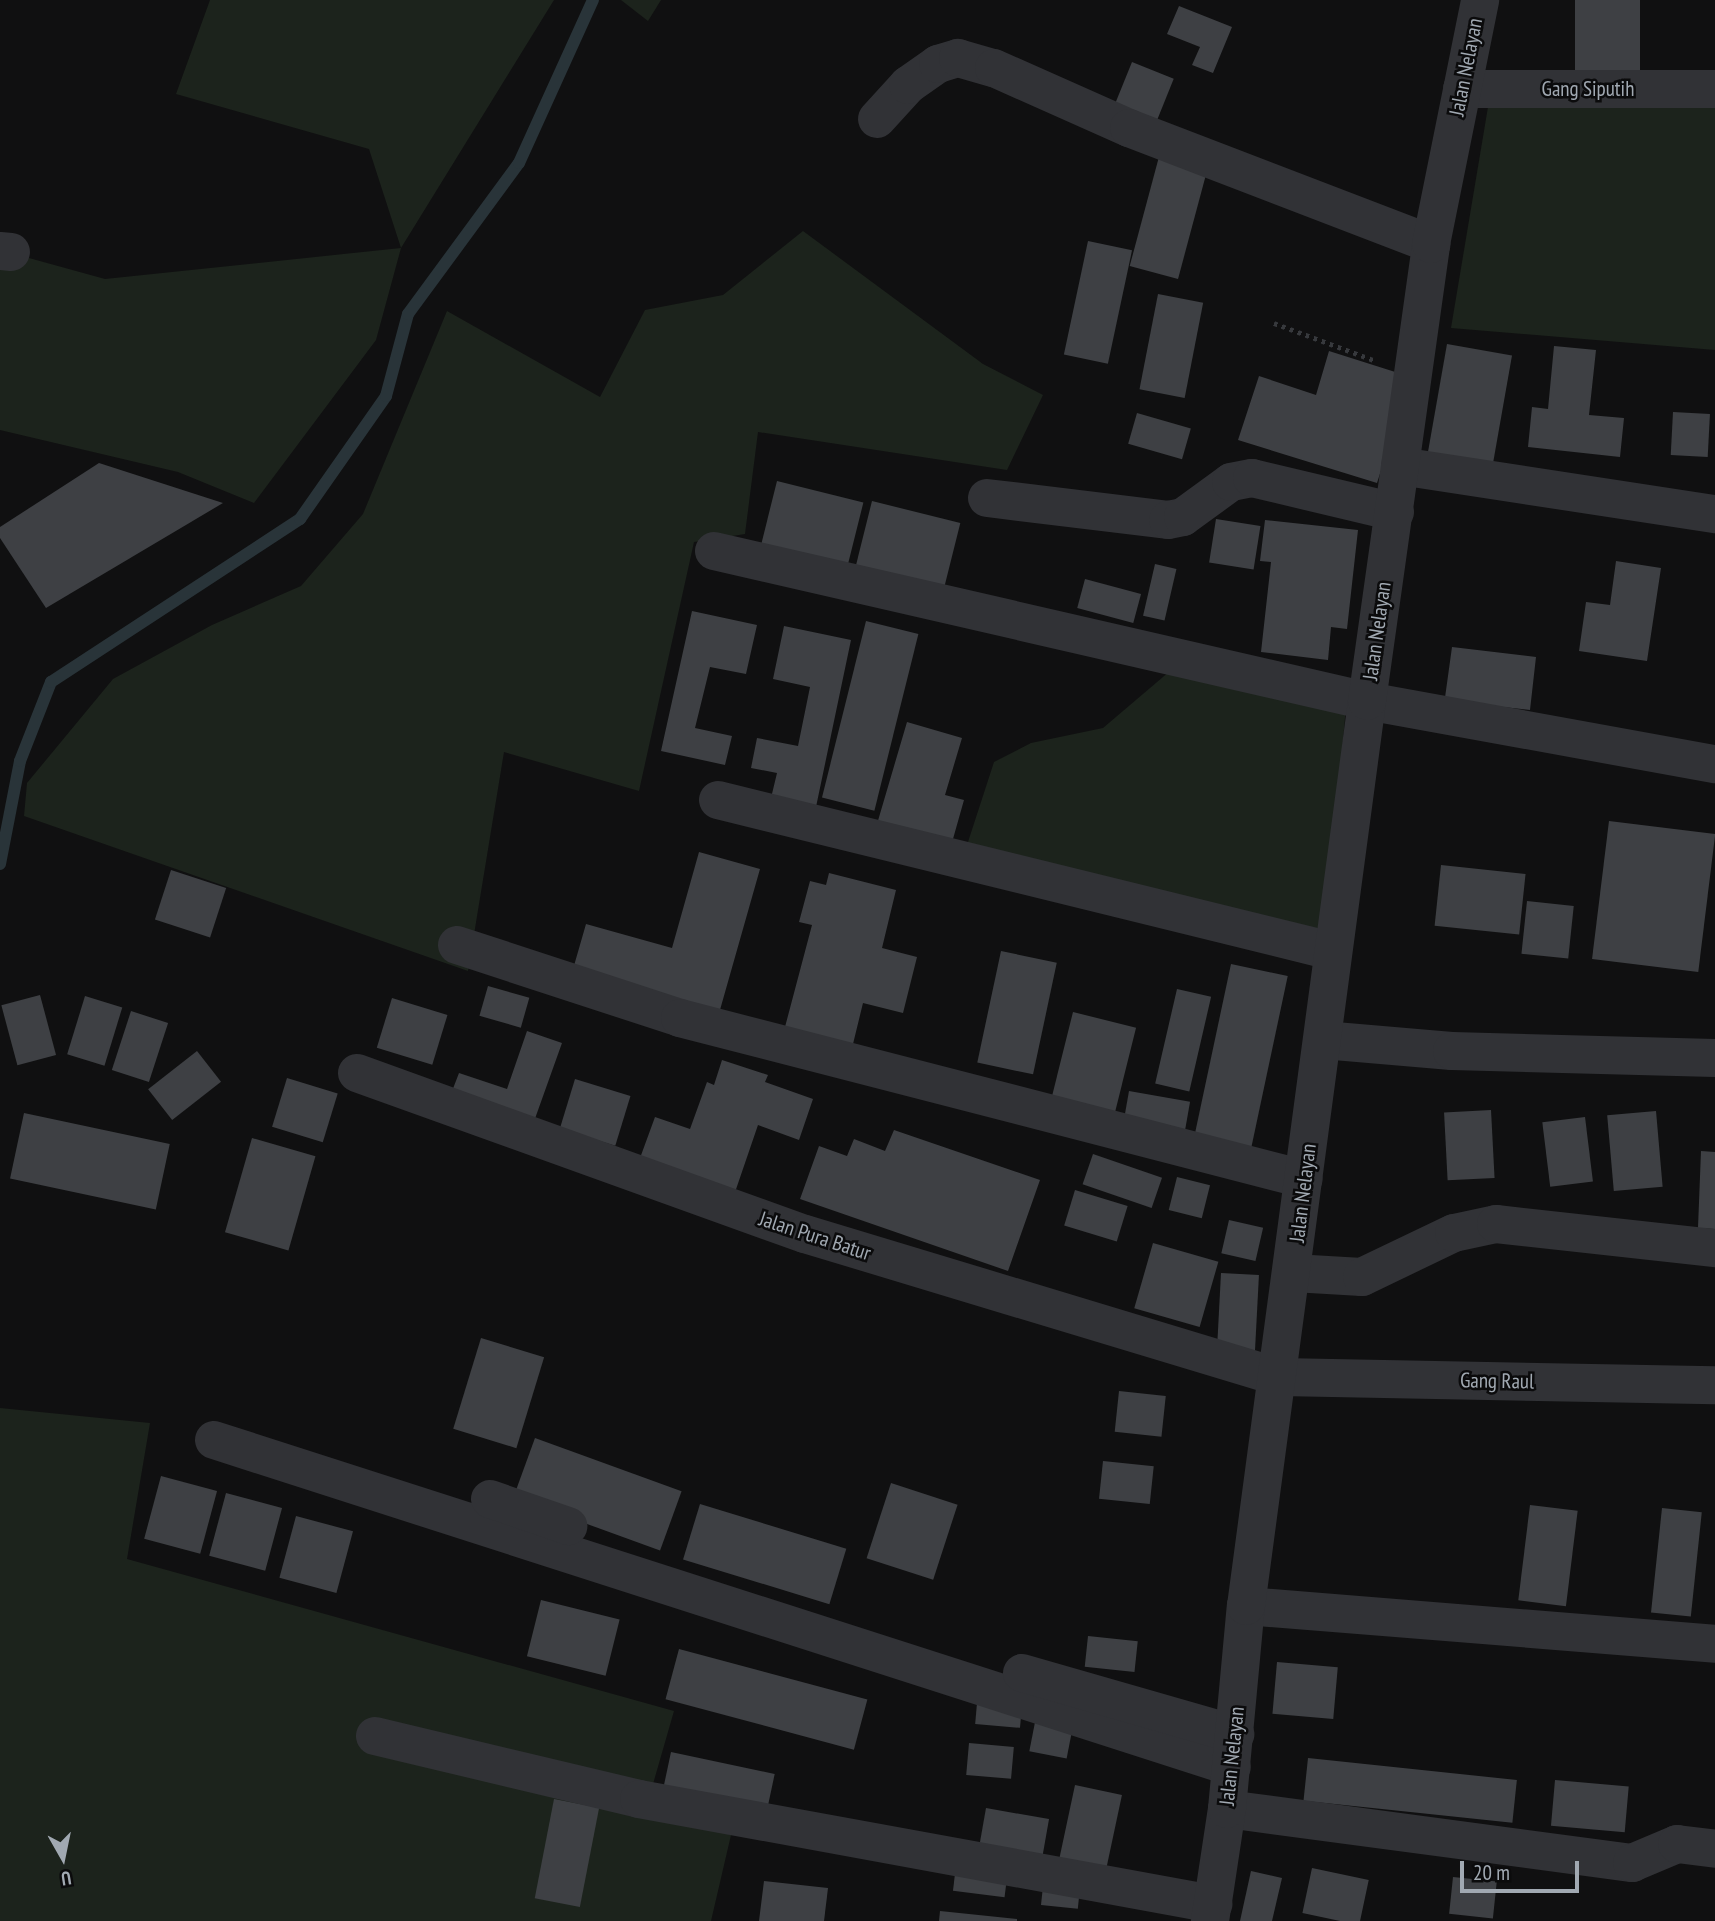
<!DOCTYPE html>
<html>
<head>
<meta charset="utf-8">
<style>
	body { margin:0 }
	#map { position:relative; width:1715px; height:1921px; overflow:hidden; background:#101011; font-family:"PT Sans Narrow",sans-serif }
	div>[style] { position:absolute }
	.green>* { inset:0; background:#1c231c }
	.stream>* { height:12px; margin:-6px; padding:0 6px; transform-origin:6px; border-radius:6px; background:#293439 }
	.building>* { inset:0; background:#3e4044; transform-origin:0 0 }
	.path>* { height:4.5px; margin-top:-2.25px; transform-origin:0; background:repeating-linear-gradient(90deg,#37393d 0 3.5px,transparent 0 8.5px) }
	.minor>* { height:38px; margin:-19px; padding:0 19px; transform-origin:19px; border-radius:19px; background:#313236 }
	span { translate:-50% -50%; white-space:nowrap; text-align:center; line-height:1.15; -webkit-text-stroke:5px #0b0b0c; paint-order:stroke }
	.street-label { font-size:21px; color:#a1a9b2 }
	.north { position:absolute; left:28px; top:1823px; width:70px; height:70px; -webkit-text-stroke:5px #0b0b0c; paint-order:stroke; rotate:171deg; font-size:19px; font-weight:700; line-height:28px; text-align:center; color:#a1a9b2 }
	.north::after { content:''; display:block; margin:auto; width:24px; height:32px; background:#a1a9b2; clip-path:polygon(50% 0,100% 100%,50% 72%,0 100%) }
	.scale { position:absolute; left:1460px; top:1861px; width:119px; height:32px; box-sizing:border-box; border:4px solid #a1a9b2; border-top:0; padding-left:9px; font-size:21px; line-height:24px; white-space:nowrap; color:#a1a9b2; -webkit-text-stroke:5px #0b0b0c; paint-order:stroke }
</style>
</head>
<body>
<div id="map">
	<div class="green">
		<div style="clip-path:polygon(210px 0,554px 0,401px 248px,376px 340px,254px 503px,178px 472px,0 430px,0 250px,105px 279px,401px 248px,369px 149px,176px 94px)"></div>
		<div style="clip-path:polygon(621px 0,661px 0,648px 21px)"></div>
		<div style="clip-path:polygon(1715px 88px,1715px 350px,1451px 328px,1490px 95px)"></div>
		<div style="clip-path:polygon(803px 231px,983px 364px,1043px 395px,1007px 470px,758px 432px,745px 534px,694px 542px,639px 791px,504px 752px,468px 971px,24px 816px,27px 783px,113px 679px,212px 625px,301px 586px,363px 514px,447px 311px,600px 397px,645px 310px,723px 295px)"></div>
		<div style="clip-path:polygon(1170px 671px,1346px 707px,1325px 937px,967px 845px,994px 762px,1031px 743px,1103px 728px)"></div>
		<div style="clip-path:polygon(0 1408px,150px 1423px,127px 1559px,674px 1711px,651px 1791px,731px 1835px,711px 1921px,0 1921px)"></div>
	</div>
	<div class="stream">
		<div style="left:0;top:864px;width:105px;rotate:-79deg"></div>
		<div style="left:20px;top:761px;width:85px;rotate:-68.6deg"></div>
		<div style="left:51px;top:682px;width:298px;rotate:-33.2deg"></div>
		<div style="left:300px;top:519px;width:150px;rotate:-55deg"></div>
		<div style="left:386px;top:396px;width:85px;rotate:-75deg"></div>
		<div style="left:408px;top:314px;width:187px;rotate:-53.7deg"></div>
		<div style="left:519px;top:163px;width:179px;rotate:-65.6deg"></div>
	</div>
	<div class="building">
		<div style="left:1575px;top:0;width:65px;height:74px"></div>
		<div style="clip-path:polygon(1179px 6px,1232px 27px,1213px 73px,1192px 65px,1200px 47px,1167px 34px)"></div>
		<div style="left:1132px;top:62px;width:45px;height:47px;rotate:22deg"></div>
		<div style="left:1160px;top:153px;width:50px;height:117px;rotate:15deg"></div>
		<div style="left:1088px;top:241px;width:45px;height:116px;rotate:12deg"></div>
		<div style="left:1158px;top:294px;width:46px;height:97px;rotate:11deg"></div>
		<div style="left:1447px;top:344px;width:66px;height:120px;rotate:10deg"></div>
		<div style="clip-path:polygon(1554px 346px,1596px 350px,1589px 415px,1624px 418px,1620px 457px,1528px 447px,1532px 407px,1548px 409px)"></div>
		<div style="clip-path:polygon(1329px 351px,1411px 377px,1377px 483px,1238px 440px,1259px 376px,1316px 395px)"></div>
		<div style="left:1673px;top:412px;width:37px;height:43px;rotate:3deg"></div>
		<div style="left:1137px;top:413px;width:56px;height:32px;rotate:16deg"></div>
		<div style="clip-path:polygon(99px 463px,223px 503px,46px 608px,0 538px,0 527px)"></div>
		<div style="left:777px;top:481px;width:89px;height:67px;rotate:14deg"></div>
		<div style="left:872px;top:501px;width:91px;height:67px;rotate:14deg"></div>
		<div style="left:1216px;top:519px;width:45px;height:44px;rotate:9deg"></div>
		<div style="clip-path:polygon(1265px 520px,1358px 530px,1347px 629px,1331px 627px,1328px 660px,1261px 652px,1271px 562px,1260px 561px)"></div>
		<div style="clip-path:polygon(1616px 561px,1661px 568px,1647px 661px,1579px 651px,1586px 602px,1610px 605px)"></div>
		<div style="left:1155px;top:564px;width:22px;height:53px;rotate:13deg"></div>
		<div style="left:1085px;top:579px;width:58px;height:30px;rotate:15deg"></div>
		<div style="clip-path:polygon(692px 611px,757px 625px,746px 674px,710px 667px,695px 728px,732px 736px,725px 765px,661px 751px)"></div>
		<div style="left:866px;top:621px;width:54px;height:182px;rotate:14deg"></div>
		<div style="clip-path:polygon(784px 626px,851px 640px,816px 807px,771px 798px,777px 773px,751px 768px,757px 738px,798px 746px,810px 687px,773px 679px)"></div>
		<div style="clip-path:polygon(1452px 647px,1536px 657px,1530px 710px,1485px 705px,1443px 712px)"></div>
		<div style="clip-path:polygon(907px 722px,962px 738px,945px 795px,964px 800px,951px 846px,877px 824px)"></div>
		<div style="left:1609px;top:821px;width:107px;height:139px;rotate:7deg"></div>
		<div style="clip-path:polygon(699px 852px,760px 869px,716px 1024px,569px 983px,586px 924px,672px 948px)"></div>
		<div style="left:1441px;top:865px;width:85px;height:61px;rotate:6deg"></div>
		<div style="left:171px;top:870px;width:58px;height:52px;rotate:18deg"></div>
		<div style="clip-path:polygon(829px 873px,896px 890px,882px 948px,917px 957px,903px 1013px,863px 1003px,853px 1044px,785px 1027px,812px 925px,799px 922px,810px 881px,826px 885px)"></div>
		<div style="left:1527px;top:901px;width:47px;height:53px;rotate:6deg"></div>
		<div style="left:1001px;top:951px;width:57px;height:114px;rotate:12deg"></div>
		<div style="left:1231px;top:964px;width:58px;height:180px;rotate:12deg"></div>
		<div style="left:488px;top:986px;width:43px;height:31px;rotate:16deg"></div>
		<div style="left:1177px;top:989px;width:35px;height:97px;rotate:13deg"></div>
		<div style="left:40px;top:995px;width:62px;height:40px;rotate:75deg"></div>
		<div style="left:85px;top:996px;width:39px;height:61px;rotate:17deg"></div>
		<div style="left:392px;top:998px;width:58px;height:52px;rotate:17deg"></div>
		<div style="left:131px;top:1011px;width:39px;height:62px;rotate:18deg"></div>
		<div style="left:1073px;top:1012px;width:65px;height:99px;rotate:14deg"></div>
		<div style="clip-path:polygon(527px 1031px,562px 1043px,532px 1127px,449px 1099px,459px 1073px,507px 1089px)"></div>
		<div style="left:197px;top:1051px;width:39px;height:62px;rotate:52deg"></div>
		<div style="clip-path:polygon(722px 1060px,768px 1075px,765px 1082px,813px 1099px,799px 1140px,758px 1125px,732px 1201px,636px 1169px,655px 1117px,690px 1129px,707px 1082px,714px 1085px)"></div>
		<div style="left:287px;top:1078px;width:53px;height:51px;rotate:17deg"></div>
		<div style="left:575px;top:1079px;width:58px;height:52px;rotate:17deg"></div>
		<div style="left:1129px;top:1091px;width:62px;height:37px;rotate:10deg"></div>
		<div style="left:1491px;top:1110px;width:68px;height:47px;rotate:87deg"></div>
		<div style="left:1656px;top:1111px;width:76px;height:49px;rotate:85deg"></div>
		<div style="left:24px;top:1113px;width:149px;height:67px;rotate:12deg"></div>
		<div style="left:1585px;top:1117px;width:65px;height:43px;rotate:83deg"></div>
		<div style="clip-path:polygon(894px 1130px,1040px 1180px,1008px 1271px,800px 1199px,819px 1146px,847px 1156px,854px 1139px,885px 1151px)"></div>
		<div style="left:252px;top:1138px;width:66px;height:98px;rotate:16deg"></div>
		<div style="clip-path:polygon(1701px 1151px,1715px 1152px,1715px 1229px,1698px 1228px)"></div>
		<div style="left:1093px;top:1154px;width:73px;height:32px;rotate:19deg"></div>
		<div style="left:1177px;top:1177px;width:34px;height:34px;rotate:14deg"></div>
		<div style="left:1075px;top:1190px;width:55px;height:37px;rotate:17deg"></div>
		<div style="left:1229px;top:1220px;width:35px;height:34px;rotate:13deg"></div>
		<div style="left:1153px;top:1243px;width:68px;height:68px;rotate:16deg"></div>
		<div style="left:1221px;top:1273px;width:38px;height:76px;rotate:3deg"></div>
		<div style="left:481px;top:1338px;width:66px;height:95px;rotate:17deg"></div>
		<div style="left:1119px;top:1391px;width:47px;height:41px;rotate:6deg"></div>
		<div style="left:535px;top:1438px;width:156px;height:63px;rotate:20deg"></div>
		<div style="left:1103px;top:1461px;width:51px;height:38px;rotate:6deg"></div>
		<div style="left:161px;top:1476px;width:58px;height:65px;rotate:15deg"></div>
		<div style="left:891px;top:1483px;width:70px;height:79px;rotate:18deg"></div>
		<div style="left:226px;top:1493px;width:58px;height:65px;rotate:15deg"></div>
		<div style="left:700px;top:1504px;width:153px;height:58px;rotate:17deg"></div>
		<div style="left:1530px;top:1505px;width:48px;height:96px;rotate:7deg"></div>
		<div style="left:1662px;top:1508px;width:40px;height:105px;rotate:6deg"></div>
		<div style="left:296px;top:1516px;width:59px;height:64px;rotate:15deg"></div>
		<div style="left:541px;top:1600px;width:81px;height:58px;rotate:14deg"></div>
		<div style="left:1088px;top:1636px;width:50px;height:31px;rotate:6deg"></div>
		<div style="left:679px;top:1649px;width:195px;height:52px;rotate:15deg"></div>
		<div style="left:1277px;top:1662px;width:61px;height:52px;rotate:5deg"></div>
		<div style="left:977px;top:1703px;width:45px;height:21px;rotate:5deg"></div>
		<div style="left:1036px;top:1717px;width:38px;height:35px;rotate:11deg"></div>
		<div style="left:969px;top:1743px;width:45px;height:32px;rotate:5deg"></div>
		<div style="left:671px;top:1752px;width:106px;height:44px;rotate:12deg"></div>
		<div style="left:1308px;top:1758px;width:210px;height:43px;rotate:6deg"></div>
		<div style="left:1555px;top:1780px;width:74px;height:46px;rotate:5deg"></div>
		<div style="left:1075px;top:1785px;width:48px;height:77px;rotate:12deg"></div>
		<div style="left:554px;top:1799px;width:46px;height:101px;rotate:11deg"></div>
		<div style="left:986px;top:1808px;width:64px;height:53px;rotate:10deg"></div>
		<div style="left:956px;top:1866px;width:52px;height:25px;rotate:7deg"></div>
		<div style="left:1312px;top:1868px;width:58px;height:46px;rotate:12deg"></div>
		<div style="clip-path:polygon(1251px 1871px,1282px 1878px,1272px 1921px,1240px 1921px)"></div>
		<div style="left:1453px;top:1877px;width:44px;height:37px;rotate:6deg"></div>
		<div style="clip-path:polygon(764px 1881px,828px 1888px,824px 1921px,759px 1921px)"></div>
		<div style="left:1043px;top:1886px;width:37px;height:19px;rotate:6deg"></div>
		<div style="clip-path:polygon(940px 1911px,1017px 1919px,1017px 1921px,939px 1921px)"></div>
	</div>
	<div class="path">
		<div style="left:1274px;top:323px;width:109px;rotate:20.4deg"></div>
	</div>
	<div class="minor">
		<div style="left:1462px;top:89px;width:253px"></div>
		<div style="left:877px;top:119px;width:46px;rotate:-47.6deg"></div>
		<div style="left:908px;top:85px;width:37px;rotate:-35deg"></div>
		<div style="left:938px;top:64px;width:21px;rotate:-17deg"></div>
		<div style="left:958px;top:58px;width:37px;rotate:16deg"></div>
		<div style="left:994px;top:68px;width:148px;rotate:24deg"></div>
		<div style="left:1129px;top:128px;width:324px;rotate:21deg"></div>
		<div style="left:0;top:251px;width:11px;rotate:5deg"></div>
		<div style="left:1400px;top:466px;width:319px;rotate:8.7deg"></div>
		<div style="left:987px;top:498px;width:182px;rotate:6.9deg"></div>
		<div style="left:1168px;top:520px;width:15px;rotate:-11deg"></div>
		<div style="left:1183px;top:517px;width:59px;rotate:-36.1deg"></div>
		<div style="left:1231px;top:482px;width:21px;rotate:-11deg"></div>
		<div style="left:1252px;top:478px;width:147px;rotate:13.4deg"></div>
		<div style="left:714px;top:551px;width:670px;rotate:12.94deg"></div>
		<div style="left:1367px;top:701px;width:354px;rotate:10.3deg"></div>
		<div style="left:718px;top:800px;width:632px;rotate:13.82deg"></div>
		<div style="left:457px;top:945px;width:235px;rotate:18.1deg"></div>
		<div style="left:680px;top:1018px;width:644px;rotate:14.47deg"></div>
		<div style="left:1323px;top:1040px;width:129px;rotate:4.9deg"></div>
		<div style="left:1452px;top:1051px;width:263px;rotate:1.5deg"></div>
		<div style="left:357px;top:1073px;width:476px;rotate:19.8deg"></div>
		<div style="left:805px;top:1234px;width:496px;rotate:16.8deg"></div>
		<div style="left:1280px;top:1377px;width:435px;rotate:1.1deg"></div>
		<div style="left:1293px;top:1273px;width:69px;rotate:3.3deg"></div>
		<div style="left:1362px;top:1277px;width:102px;rotate:-25.6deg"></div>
		<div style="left:1454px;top:1233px;width:43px;rotate:-12.1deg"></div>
		<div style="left:1496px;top:1224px;width:220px;rotate:6.3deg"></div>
		<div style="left:214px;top:1440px;width:1069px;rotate:17.81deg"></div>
		<div style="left:490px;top:1499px;width:83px;rotate:19.1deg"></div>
		<div style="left:1246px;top:1606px;width:471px;rotate:4.6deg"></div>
		<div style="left:1022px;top:1673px;width:222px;rotate:16deg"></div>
		<div style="left:375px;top:1736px;width:271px;rotate:13.4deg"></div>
		<div style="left:639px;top:1799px;width:584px;rotate:10.37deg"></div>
		<div style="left:1227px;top:1809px;width:409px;rotate:7.6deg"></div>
		<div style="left:1632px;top:1863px;width:49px;rotate:-22.9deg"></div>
		<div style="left:1677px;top:1844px;width:38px;rotate:7deg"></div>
		<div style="left:1210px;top:1921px;width:113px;rotate:-81.4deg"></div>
		<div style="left:1227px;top:1809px;width:204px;rotate:-84.7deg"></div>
		<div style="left:1246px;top:1606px;width:913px;rotate:-82.38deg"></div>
		<div style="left:1367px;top:701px;width:461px;rotate:-82deg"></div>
		<div style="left:1431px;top:244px;width:249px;rotate:-78.6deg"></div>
	</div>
	<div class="street-label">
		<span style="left:1466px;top:67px;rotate:-79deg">Jalan Nelayan</span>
		<span style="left:1588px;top:89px">Gang Siputih</span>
		<span style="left:1377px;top:631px;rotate:-82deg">Jalan Nelayan</span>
		<span style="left:1303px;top:1193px;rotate:-83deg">Jalan Nelayan</span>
		<span style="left:815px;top:1236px;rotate:18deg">Jalan Pura Batur</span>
		<span style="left:1497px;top:1381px;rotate:1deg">Gang Raul</span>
		<span style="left:1232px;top:1756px;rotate:-84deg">Jalan Nelayan</span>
	</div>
	<div class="north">U</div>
	<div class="scale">20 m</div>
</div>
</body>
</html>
